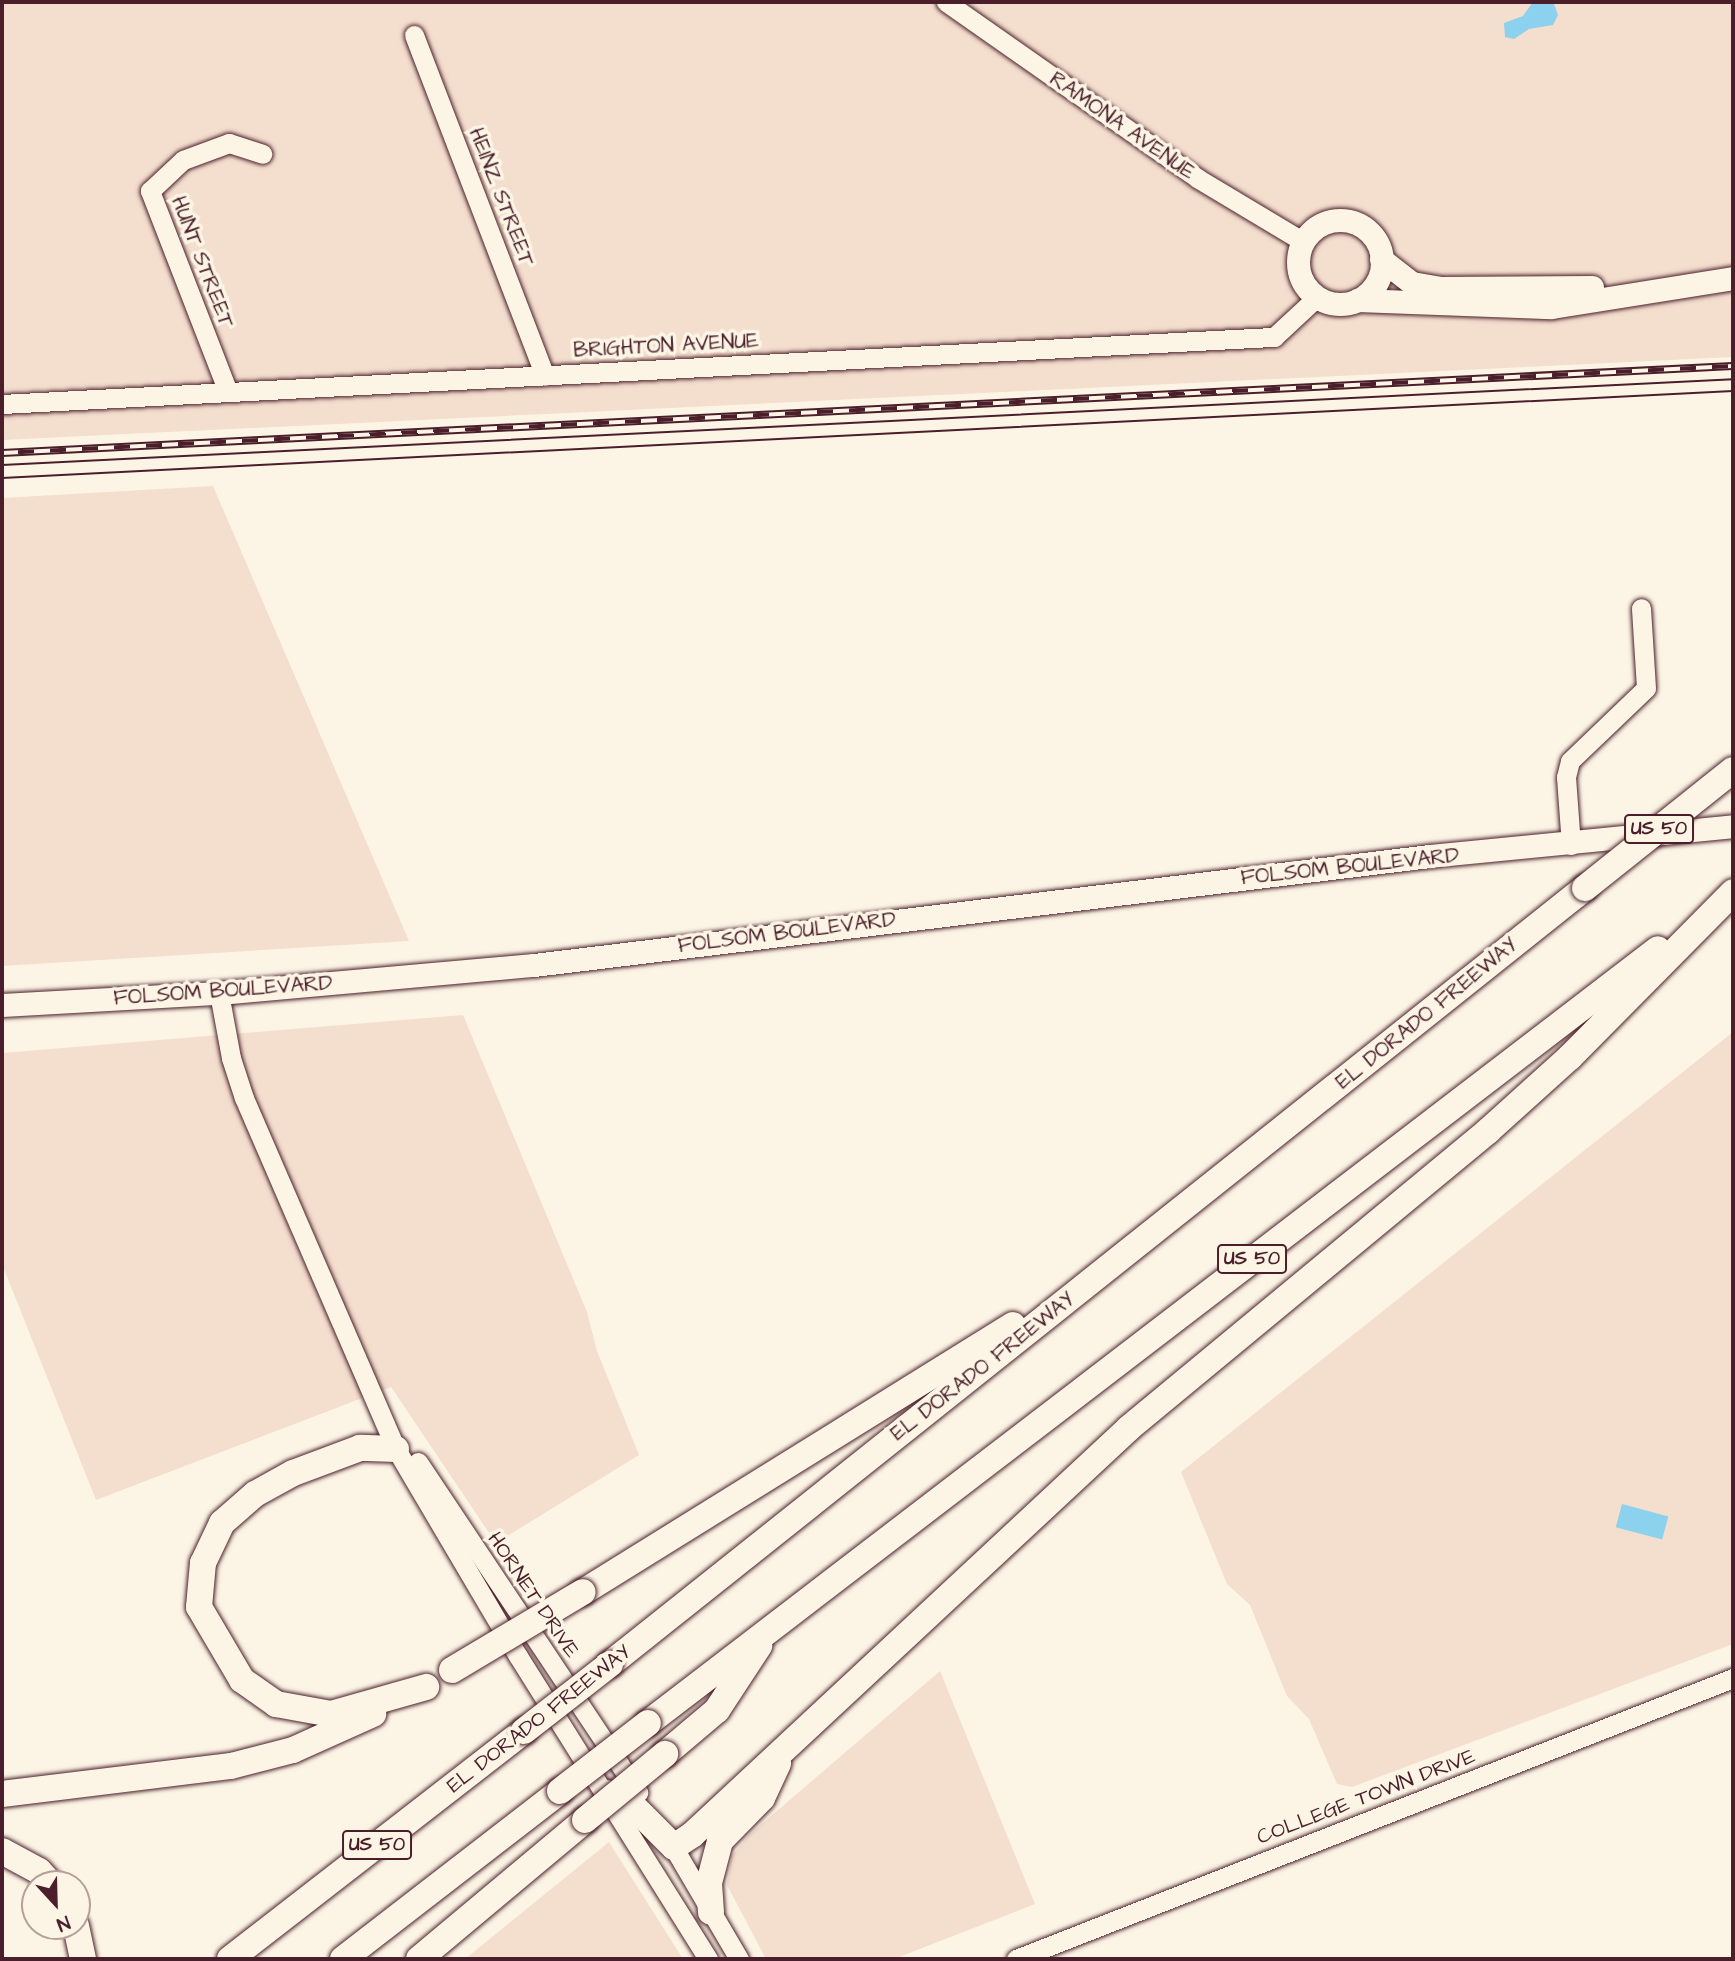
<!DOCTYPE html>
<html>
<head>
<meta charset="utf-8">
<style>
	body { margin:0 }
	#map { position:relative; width:1735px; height:1961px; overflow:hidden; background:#fcf5e5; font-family:"Architects Daughter",sans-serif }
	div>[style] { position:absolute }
	.built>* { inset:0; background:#f4dece }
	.water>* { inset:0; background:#8cd1ed; transform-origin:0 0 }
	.roads { filter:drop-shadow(0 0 2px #4a1f2b) drop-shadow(0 0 2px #4a1f2b) }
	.minor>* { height:19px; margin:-9.5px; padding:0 9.5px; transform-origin:9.5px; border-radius:9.5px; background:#fcf5e5 }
	.major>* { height:23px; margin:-11.5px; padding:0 11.5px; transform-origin:11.5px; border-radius:11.5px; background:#fcf5e5 }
	.major>.ring { margin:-11.5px; padding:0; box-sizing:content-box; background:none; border:23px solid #fcf5e5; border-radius:50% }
	.highway>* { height:26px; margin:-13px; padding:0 13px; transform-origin:13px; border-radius:13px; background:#fcf5e5 }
	.tram>* { height:2px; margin:-1px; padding:0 1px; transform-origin:1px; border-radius:1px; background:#4a1f2b }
	.rail>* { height:8px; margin-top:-4px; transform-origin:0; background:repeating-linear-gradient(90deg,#fcf5e5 0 16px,#4a1f2b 0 32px); box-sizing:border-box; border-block:2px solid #4a1f2b }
	.bridges { filter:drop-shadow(0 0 2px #4a1f2b) drop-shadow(0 0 2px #4a1f2b) }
	.highway-bridge>* { height:26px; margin:-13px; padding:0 13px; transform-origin:13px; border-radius:13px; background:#fcf5e5 }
	span { translate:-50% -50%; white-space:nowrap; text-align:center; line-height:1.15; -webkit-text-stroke:7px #fcf5e5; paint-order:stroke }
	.shield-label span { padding:2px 5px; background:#fcf5e5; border:2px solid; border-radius:5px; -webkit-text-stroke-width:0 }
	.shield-label { font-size:19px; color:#4a1f2b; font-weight:700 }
	.street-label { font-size:21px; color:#4a1f2b }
	.frame { position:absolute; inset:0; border:4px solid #4a1f2b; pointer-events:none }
	.north { position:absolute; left:21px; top:1870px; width:70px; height:70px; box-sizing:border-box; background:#fcf5e5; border:2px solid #b59f9b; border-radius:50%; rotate:158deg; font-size:19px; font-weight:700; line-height:28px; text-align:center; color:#4a1f2b }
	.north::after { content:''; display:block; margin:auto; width:24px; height:32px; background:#4a1f2b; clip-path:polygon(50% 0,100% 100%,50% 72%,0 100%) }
</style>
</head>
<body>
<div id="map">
	<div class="built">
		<div style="clip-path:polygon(2px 2px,1733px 2px,1733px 357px,2px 440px)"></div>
		<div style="clip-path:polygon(213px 486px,409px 941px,2px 966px,2px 498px)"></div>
		<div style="clip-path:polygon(463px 1015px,587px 1312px,597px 1351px,639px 1455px,496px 1543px,391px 1387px,96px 1500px,2px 1264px,2px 1053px)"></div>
		<div style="clip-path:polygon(1733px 1032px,1733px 1644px,1352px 1787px,1337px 1784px,1309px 1719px,1287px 1696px,1250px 1605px,1227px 1584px,1181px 1472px)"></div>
		<div style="clip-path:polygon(940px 1671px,1035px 1904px,894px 1959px,766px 1959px,727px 1885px,732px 1856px,750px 1834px)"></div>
		<div style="clip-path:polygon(609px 1842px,683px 1959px,464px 1959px,465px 1959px)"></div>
	</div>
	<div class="water">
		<div style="clip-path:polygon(1533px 2px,1554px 4px,1558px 15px,1553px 25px,1529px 29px,1514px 39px,1505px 37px,1504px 23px,1523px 16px)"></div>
		<div style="left:1622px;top:1504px;width:48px;height:24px;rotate:15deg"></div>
	</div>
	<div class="roads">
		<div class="minor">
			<div style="left:946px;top:2px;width:307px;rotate:35deg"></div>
			<div style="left:1197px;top:178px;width:125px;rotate:30.9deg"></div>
			<div style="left:414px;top:35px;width:365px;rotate:69deg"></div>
			<div style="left:228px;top:392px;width:216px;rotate:-111.2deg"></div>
			<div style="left:150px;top:191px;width:45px;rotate:-43.2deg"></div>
			<div style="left:183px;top:160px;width:49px;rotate:-20.3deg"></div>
			<div style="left:229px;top:143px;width:35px;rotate:18deg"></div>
			<div style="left:2px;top:404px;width:1274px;rotate:-3.02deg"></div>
			<div style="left:1274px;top:337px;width:59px;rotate:-42.9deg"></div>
			<div style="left:1571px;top:845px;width:68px;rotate:-94.2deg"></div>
			<div style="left:1566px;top:777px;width:16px;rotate:-76deg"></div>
			<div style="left:1570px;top:761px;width:105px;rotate:-43.8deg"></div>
			<div style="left:1646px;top:688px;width:80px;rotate:-93.6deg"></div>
			<div style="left:219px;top:993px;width:66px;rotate:79.5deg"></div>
			<div style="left:231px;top:1058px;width:42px;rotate:72deg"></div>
			<div style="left:244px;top:1098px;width:382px;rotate:66.6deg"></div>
			<div style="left:396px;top:1449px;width:240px;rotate:59.5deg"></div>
			<div style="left:518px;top:1656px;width:358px;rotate:57.9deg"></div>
			<div style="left:418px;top:1462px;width:397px;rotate:56.3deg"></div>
			<div style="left:668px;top:1838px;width:140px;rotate:59.6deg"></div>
			<div style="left:1016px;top:1959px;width:770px;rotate:-21.4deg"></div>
		</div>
		<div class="major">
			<div class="ring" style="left:1298px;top:220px;width:61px;height:61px"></div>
			<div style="left:1381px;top:259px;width:39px;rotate:38deg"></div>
			<div style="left:1412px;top:283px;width:28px;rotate:10deg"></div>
			<div style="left:1440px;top:288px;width:152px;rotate:-0.4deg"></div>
			<div style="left:1357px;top:300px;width:195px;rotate:2.1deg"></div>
			<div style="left:1552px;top:307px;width:183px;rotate:-9.1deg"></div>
			<div style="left:2px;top:1005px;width:217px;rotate:-3.2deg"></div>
			<div style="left:219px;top:993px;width:316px;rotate:-5.1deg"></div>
			<div style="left:534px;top:965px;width:902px;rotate:-6.94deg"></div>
			<div style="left:1429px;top:856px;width:305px;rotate:-5.6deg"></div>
		</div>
		<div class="highway">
			<div style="left:396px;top:1449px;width:36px;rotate:-178deg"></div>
			<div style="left:360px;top:1448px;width:72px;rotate:159.5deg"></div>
			<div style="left:293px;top:1473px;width:43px;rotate:151.1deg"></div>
			<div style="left:255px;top:1494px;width:44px;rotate:138.7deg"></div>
			<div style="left:222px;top:1523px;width:44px;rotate:115.4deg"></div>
			<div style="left:203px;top:1563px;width:44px;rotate:95.2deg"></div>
			<div style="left:199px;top:1607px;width:85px;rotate:59.5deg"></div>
			<div style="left:242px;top:1680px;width:42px;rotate:35.2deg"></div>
			<div style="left:276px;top:1704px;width:56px;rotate:10.3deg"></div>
			<div style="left:331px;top:1714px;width:99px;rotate:-15.9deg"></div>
			<div style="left:583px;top:1592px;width:506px;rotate:-31.84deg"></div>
			<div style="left:610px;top:1664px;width:1246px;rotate:-38.52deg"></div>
			<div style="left:648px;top:1723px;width:1272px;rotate:-37.46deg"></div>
			<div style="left:665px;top:1754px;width:68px;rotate:-40.2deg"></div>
			<div style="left:717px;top:1710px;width:77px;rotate:-56.7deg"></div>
			<div style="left:607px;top:1793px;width:20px;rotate:18deg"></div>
			<div style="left:626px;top:1799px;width:68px;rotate:45deg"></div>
			<div style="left:674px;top:1847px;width:22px;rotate:-34deg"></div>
			<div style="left:692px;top:1835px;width:597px;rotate:-42.96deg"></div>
			<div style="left:1129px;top:1428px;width:466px;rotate:-39.6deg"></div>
			<div style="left:1488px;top:1131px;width:110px;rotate:-42.1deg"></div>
			<div style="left:1570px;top:1057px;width:232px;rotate:-45.3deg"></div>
			<div style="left:2px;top:1794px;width:231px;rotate:-7deg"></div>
			<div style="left:231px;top:1766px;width:64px;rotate:-14.5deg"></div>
			<div style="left:293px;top:1750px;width:88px;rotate:-24.2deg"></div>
			<div style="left:2px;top:1851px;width:42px;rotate:28.4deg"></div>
			<div style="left:39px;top:1871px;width:18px;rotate:47deg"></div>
			<div style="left:711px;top:1912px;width:29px;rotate:-94deg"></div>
			<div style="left:709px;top:1883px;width:43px;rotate:-75.3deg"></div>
			<div style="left:720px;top:1841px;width:60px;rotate:-45.7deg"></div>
			<div style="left:762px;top:1798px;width:38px;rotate:-65deg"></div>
			<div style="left:76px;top:1926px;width:34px;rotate:78deg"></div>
			<div style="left:230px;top:1959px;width:372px;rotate:-37.8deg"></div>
			<div style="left:343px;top:1959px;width:274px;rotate:-37.7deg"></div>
			<div style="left:419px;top:1959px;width:217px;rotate:-39.9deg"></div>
		</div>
	</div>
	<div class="tram">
		<div style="left:2px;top:465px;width:1733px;rotate:-2.84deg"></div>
		<div style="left:2px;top:478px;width:1733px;rotate:-2.88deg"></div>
	</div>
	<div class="rail">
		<div style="left:2px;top:453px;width:1733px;rotate:-2.88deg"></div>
	</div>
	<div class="bridges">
		<div class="highway-bridge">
			<div style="left:1585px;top:888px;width:189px;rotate:-38.6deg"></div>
			<div style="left:452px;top:1670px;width:152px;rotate:-30.8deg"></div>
			<div style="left:524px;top:1731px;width:109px;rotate:-37.9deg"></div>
			<div style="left:560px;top:1791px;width:111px;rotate:-37.7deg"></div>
			<div style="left:585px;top:1820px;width:104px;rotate:-39.5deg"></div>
		</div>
	</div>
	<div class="shield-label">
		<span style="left:1659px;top:829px">US 50</span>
		<span style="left:1252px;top:1259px">US 50</span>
		<span style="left:377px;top:1845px">US 50</span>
	</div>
	<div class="street-label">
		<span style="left:1122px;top:126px;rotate:35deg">RAMONA AVENUE</span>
		<span style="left:501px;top:197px;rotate:69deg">HEINZ STREET</span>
		<span style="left:202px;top:262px;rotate:69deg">HUNT STREET</span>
		<span style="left:666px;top:346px;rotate:-3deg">BRIGHTON AVENUE</span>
		<span style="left:1350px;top:867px;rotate:-6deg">FOLSOM BOULEVARD</span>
		<span style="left:787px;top:933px;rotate:-7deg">FOLSOM BOULEVARD</span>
		<span style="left:223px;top:991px;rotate:-4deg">FOLSOM BOULEVARD</span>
		<span style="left:1427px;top:1014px;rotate:-39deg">EL DORADO FREEWAY</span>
		<span style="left:983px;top:1367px;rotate:-38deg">EL DORADO FREEWAY</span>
		<span style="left:533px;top:1595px;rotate:56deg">HORNET DRIVE</span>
		<span style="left:539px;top:1719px;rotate:-38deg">EL DORADO FREEWAY</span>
		<span style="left:1366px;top:1797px;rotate:-21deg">COLLEGE TOWN DRIVE</span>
	</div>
	<div class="frame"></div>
	<div class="north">N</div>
</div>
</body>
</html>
